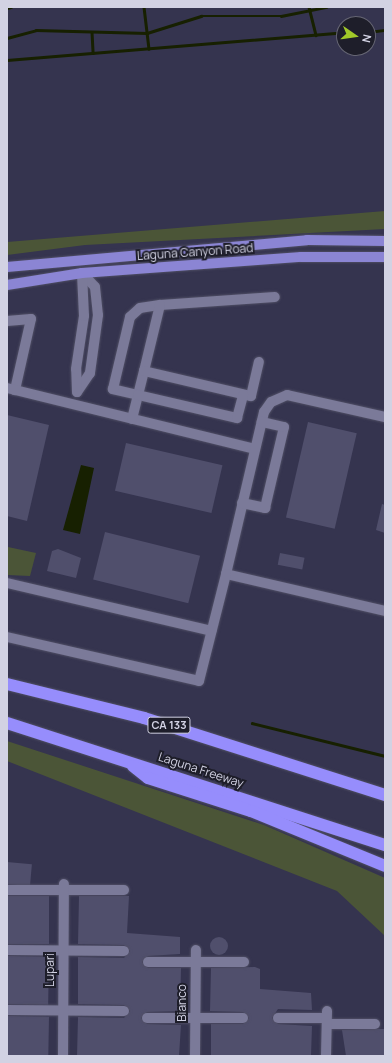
<!DOCTYPE html>
<html>
<head>
<meta charset="utf-8">
<style>
	body { margin:0 }
	#map { position:relative; width:392px; height:1063px; overflow:hidden; background:#35344f; font-family:Manrope,sans-serif }
	div>[style] { position:absolute }
	.green>* { inset:0; background:#4b5537 }
	.water>* { inset:0; background:#172001 }
	.stream>* { height:2.5px; margin:-1.25px; padding:0 1.25px; transform-origin:1.25px; border-radius:1.25px; background:#172001 }
	.building>* { inset:0; background:#504f6c; transform-origin:0 0 }
	.round { border-radius:50% }
	.roads { filter:drop-shadow(0 0 1px #504f65) drop-shadow(0 0 1px #504f65) }
	.minor>* { height:10px; margin:-5px; padding:0 5px; transform-origin:5px; border-radius:5px; background:#7b7a99 }
	.major>* { height:10px; margin:-5px; padding:0 5px; transform-origin:5px; border-radius:5px; background:#8b85d4 }
	.highway>* { height:12px; margin:-6px; padding:0 6px; transform-origin:6px; border-radius:6px; background:#968dfc }
	span { translate:-50% -50%; white-space:nowrap; text-align:center; line-height:1.15; -webkit-text-stroke:4px #1e1e2a; paint-order:stroke }
	.shield-label span { padding:1px 3px; background:#1e1e2a; border:1px solid; border-radius:3px; -webkit-text-stroke-width:0 }
	.shield-label { font-size:11px; color:#d2d2e3; font-weight:700 }
	.street-label { font-size:12px; color:#d2d2e3 }
	.frame { position:absolute; inset:0; border:8px solid #d2d2e3; pointer-events:none }
	.north { position:absolute; left:336px; top:16px; width:40px; height:40px; box-sizing:border-box; background:#1e1e2a; border:1px solid #666674; border-radius:50%; rotate:103deg; font-size:11px; font-weight:700; line-height:16px; text-align:center; color:#d2d2e3 }
	.north::after { content:''; display:block; margin:auto; width:14px; height:18px; background:#a1c929; clip-path:polygon(50% 0,100% 100%,50% 72%,0 100%) }
</style>
</head>
<body>
<div id="map">
	<div class="green">
		<div style="clip-path:polygon(385px 211px,385px 229px,85px 245px,7px 255px,7px 242px)"></div>
		<div style="clip-path:polygon(8px 547px,36px 553px,30px 576px,7px 575px)"></div>
		<div style="clip-path:polygon(7px 741px,264px 825px,385px 878px,385px 936px,337px 891px,7px 761px)"></div>
	</div>
	<div class="water">
		<div style="clip-path:polygon(81px 465px,94px 468px,80px 534px,63px 530px)"></div>
	</div>
	<div class="stream">
		<div style="left:116px;top:7px;width:30px"></div>
		<div style="left:144px;top:7px;width:42px;rotate:83.2deg"></div>
		<div style="left:309px;top:7px;width:29px;rotate:76deg"></div>
		<div style="left:354px;top:7px;width:12px"></div>
		<div style="left:7px;top:8px;width:4px;rotate:-14deg"></div>
		<div style="left:92px;top:32px;width:21px;rotate:87deg"></div>
		<div style="left:368px;top:32px;width:17px;rotate:-7deg"></div>
		<div style="left:7px;top:38px;width:30px;rotate:-15deg"></div>
		<div style="left:36px;top:30px;width:111px;rotate:1.5deg"></div>
		<div style="left:147px;top:33px;width:57px;rotate:-17.5deg"></div>
		<div style="left:201px;top:16px;width:80px"></div>
		<div style="left:281px;top:16px;width:46px;rotate:-11.3deg"></div>
		<div style="left:7px;top:60px;width:338px;rotate:-4.7deg"></div>
		<div style="left:252px;top:723px;width:137px;rotate:13.9deg"></div>
	</div>
	<div class="building">
		<div style="clip-path:polygon(7px 415px,49px 425px,27px 521px,7px 516px)"></div>
		<div style="left:308px;top:422px;width:50px;height:98px;rotate:13deg"></div>
		<div style="left:126px;top:443px;width:99px;height:49px;rotate:13deg"></div>
		<div style="clip-path:polygon(382px 504px,385px 505px,385px 533px,376px 530px)"></div>
		<div style="left:105px;top:532px;width:98px;height:49px;rotate:14deg"></div>
		<div style="clip-path:polygon(58px 549px,81px 558px,76px 578px,47px 571px,52px 551px)"></div>
		<div style="left:280px;top:553px;width:25px;height:12px;rotate:11deg"></div>
		<div style="left:7px;top:862px;width:25px;height:22px;rotate:5deg"></div>
		<div style="left:7px;top:896px;width:42px;height:48px"></div>
		<div style="clip-path:polygon(79px 896px,129px 896px,127px 933px,180px 937px,180px 954px,148px 956px,142px 962px,148px 968px,181px 968px,180px 1011px,147px 1012px,141px 1018px,147px 1024px,181px 1025px,179px 1056px,77px 1056px,78px 1017px,124px 1018px,130px 1011px,124px 1005px,78px 1004px,78px 957px,124px 958px,130px 951px,124px 945px,78px 944px)"></div>
		<div class="round" style="left:210px;top:937px;width:18px;height:18px"></div>
		<div style="left:7px;top:956px;width:42px;height:48px;rotate:1deg"></div>
		<div style="clip-path:polygon(255px 967px,260px 969px,260px 989px,311px 993px,312px 1010px,278px 1009px,272px 1018px,278px 1024px,312px 1026px,311px 1056px,211px 1056px,211px 1024px,243px 1024px,249px 1018px,243px 1012px,210px 1011px,211px 968px)"></div>
		<div style="left:7px;top:1016px;width:42px;height:40px;rotate:1deg"></div>
		<div style="clip-path:polygon(379px 1029px,385px 1029px,385px 1056px,346px 1056px,342px 1030px)"></div>
	</div>
	<div class="roads">
		<div class="minor">
			<div style="left:82px;top:273px;width:19px;rotate:47deg"></div>
			<div style="left:95px;top:287px;width:28px;rotate:84deg"></div>
			<div style="left:98px;top:315px;width:59px;rotate:97.9deg"></div>
			<div style="left:90px;top:373px;width:23px;rotate:124deg"></div>
			<div style="left:77px;top:392px;width:23px;rotate:-92deg"></div>
			<div style="left:76px;top:369px;width:54px;rotate:-81.4deg"></div>
			<div style="left:84px;top:316px;width:43px;rotate:-92.7deg"></div>
			<div style="left:160px;top:305px;width:115px;rotate:-4deg"></div>
			<div style="left:7px;top:321px;width:24px;rotate:-5deg"></div>
			<div style="left:31px;top:319px;width:73px;rotate:102.7deg"></div>
			<div style="left:144px;top:371px;width:25px;rotate:104deg"></div>
			<div style="left:138px;top:395px;width:26px;rotate:-167deg"></div>
			<div style="left:113px;top:389px;width:74px;rotate:-76.7deg"></div>
			<div style="left:130px;top:317px;width:13px;rotate:-42deg"></div>
			<div style="left:140px;top:308px;width:20px;rotate:-9deg"></div>
			<div style="left:160px;top:305px;width:68px;rotate:103.6deg"></div>
			<div style="left:144px;top:371px;width:110px;rotate:13.2deg"></div>
			<div style="left:251px;top:396px;width:35px;rotate:-77deg"></div>
			<div style="left:7px;top:388px;width:255px;rotate:13.8deg"></div>
			<div style="left:385px;top:417px;width:100px;rotate:-167.3deg"></div>
			<div style="left:287px;top:395px;width:17px;rotate:156deg"></div>
			<div style="left:271px;top:402px;width:12px;rotate:125deg"></div>
			<div style="left:264px;top:412px;width:166px;rotate:103.2deg"></div>
			<div style="left:226px;top:574px;width:163px;rotate:13.1deg"></div>
			<div style="left:132px;top:419px;width:25px;rotate:-76deg"></div>
			<div style="left:138px;top:395px;width:102px;rotate:13.1deg"></div>
			<div style="left:237px;top:418px;width:24px;rotate:-75deg"></div>
			<div style="left:242px;top:503px;width:24px;rotate:12deg"></div>
			<div style="left:265px;top:508px;width:83px;rotate:-76.8deg"></div>
			<div style="left:284px;top:427px;width:23px;rotate:-167deg"></div>
			<div style="left:7px;top:583px;width:210px;rotate:13.2deg"></div>
			<div style="left:7px;top:637px;width:197px;rotate:12.9deg"></div>
			<div style="left:199px;top:681px;width:110px;rotate:-75.8deg"></div>
			<div style="left:7px;top:890px;width:117px"></div>
			<div style="left:7px;top:950px;width:117px;rotate:0.5deg"></div>
			<div style="left:148px;top:962px;width:96px"></div>
			<div style="left:7px;top:1010px;width:117px;rotate:0.5deg"></div>
			<div style="left:147px;top:1018px;width:96px"></div>
			<div style="left:278px;top:1018px;width:48px"></div>
			<div style="left:327px;top:1024px;width:48px"></div>
			<div style="left:63px;top:1056px;width:172px;rotate:-89.7deg"></div>
			<div style="left:195px;top:1056px;width:106px;rotate:-89.5deg"></div>
			<div style="left:326px;top:1056px;width:45px;rotate:-88.7deg"></div>
		</div>
		<div class="major">
			<div style="left:7px;top:267px;width:301px;rotate:-5.1deg"></div>
			<div style="left:307px;top:240px;width:78px;rotate:0.7deg"></div>
			<div style="left:7px;top:285px;width:76px;rotate:-9.1deg"></div>
			<div style="left:82px;top:273px;width:220px;rotate:-4.2deg"></div>
			<div style="left:301px;top:257px;width:84px"></div>
		</div>
		<div class="highway">
			<div style="left:7px;top:684px;width:141px;rotate:13.9deg"></div>
			<div style="left:144px;top:718px;width:253px;rotate:17.7deg"></div>
			<div style="left:7px;top:723px;width:397px;rotate:17.9deg"></div>
			<div style="left:133px;top:766px;width:19px;rotate:39deg"></div>
			<div style="left:148px;top:778px;width:108px;rotate:17.8deg"></div>
			<div style="left:251px;top:811px;width:145px;rotate:22.3deg"></div>
		</div>
	</div>
	<div class="shield-label">
		<span style="left:169px;top:725px">CA 133</span>
	</div>
	<div class="street-label">
		<span style="left:195px;top:252px;rotate:-4deg">Laguna Canyon Road</span>
		<span style="left:201px;top:770px;rotate:18deg">Laguna Freeway</span>
		<span style="left:50px;top:970px;rotate:-90deg">Lupari</span>
		<span style="left:182px;top:1003px;rotate:-90deg">Bianco</span>
	</div>
	<div class="frame"></div>
	<div class="north">N</div>
</div>
</body>
</html>
